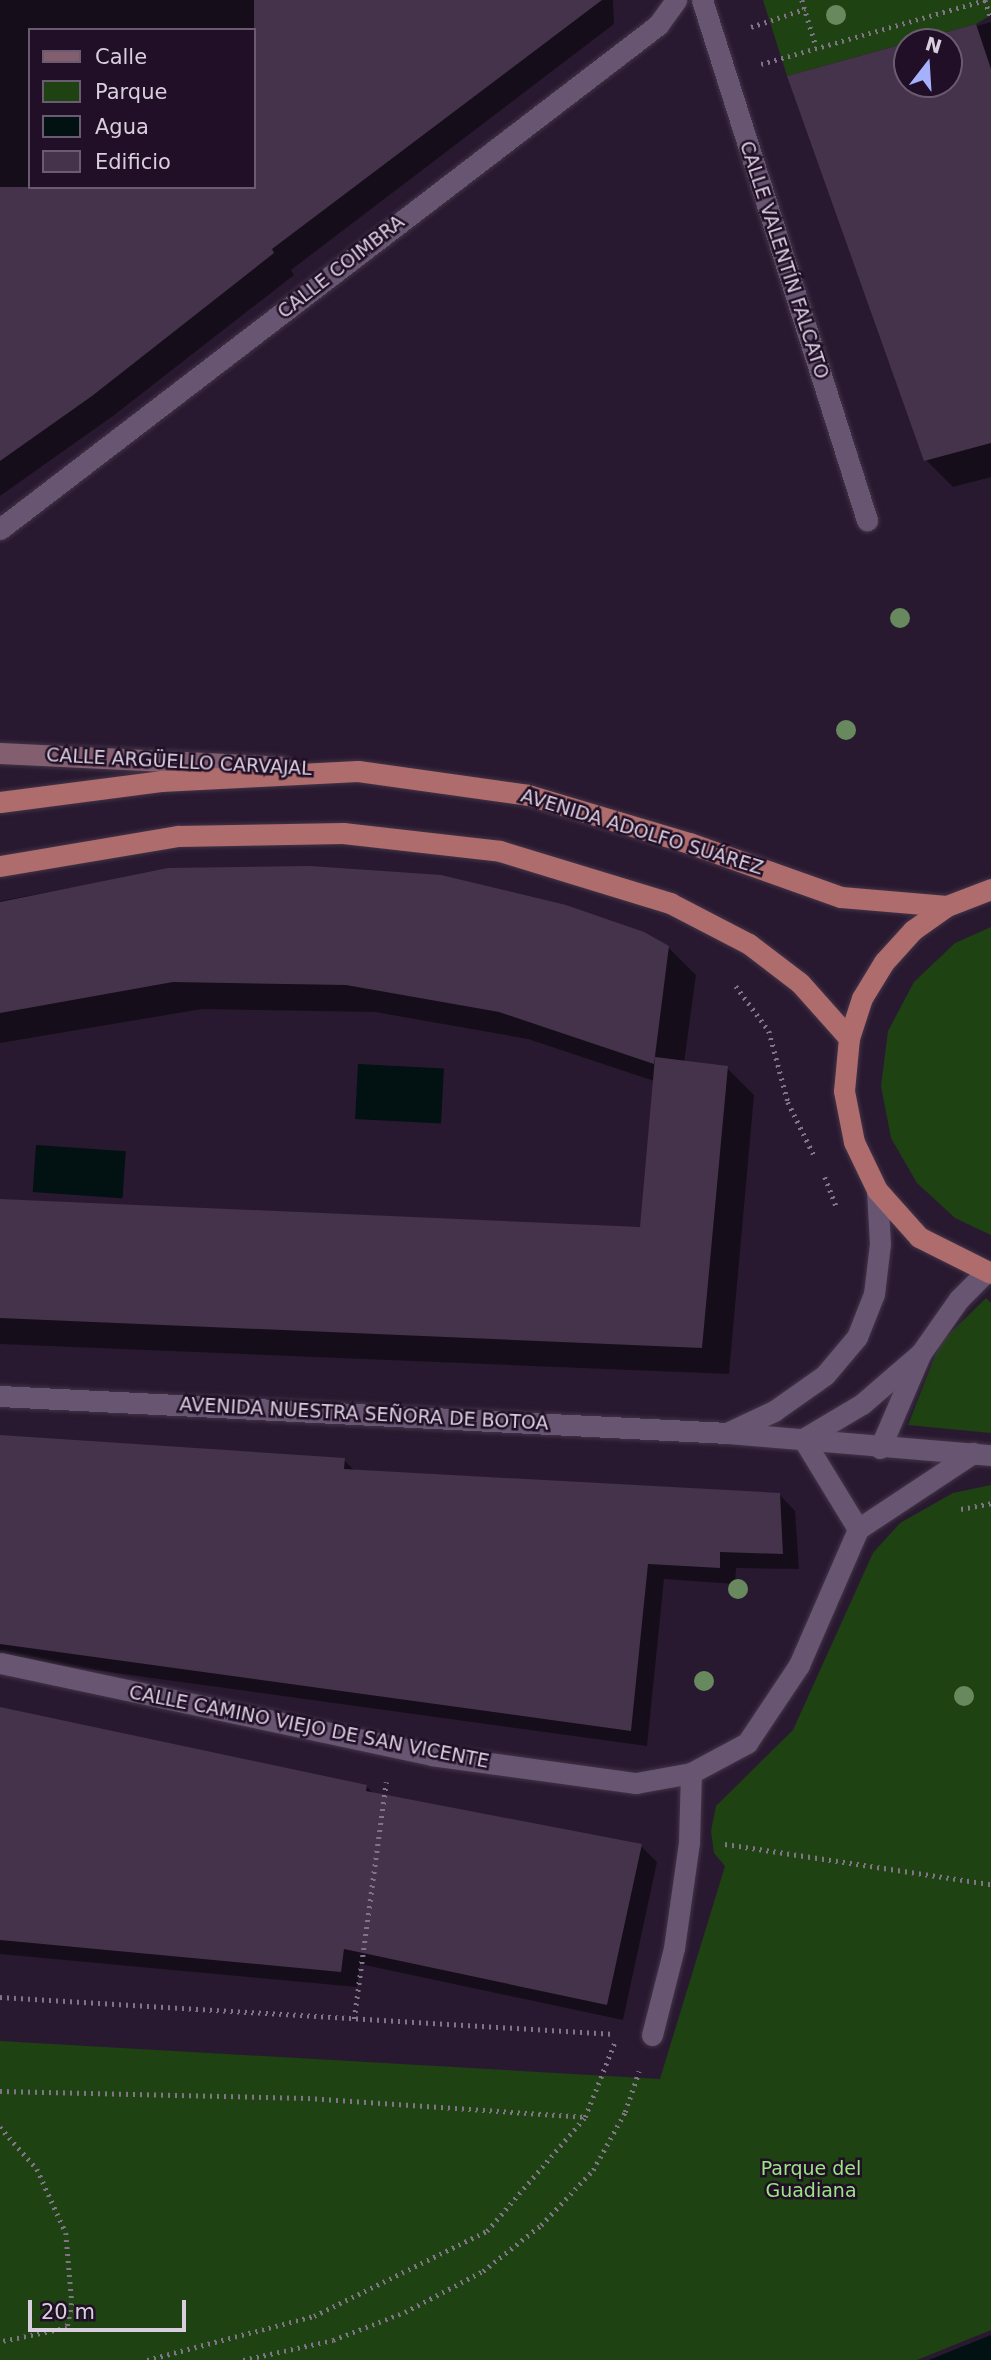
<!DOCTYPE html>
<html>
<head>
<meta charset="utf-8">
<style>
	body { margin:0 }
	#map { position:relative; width:991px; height:2360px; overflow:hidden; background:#291930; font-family:"DejaVu Sans",sans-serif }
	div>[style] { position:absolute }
	.green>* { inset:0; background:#1f4212 }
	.water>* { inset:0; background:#021112; transform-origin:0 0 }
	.shadow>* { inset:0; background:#0007 }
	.building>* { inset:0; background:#45324b }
	.path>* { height:4.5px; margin-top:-2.25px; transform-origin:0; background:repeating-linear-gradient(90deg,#817487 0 2px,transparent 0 7px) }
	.roads { filter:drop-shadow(0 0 2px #423448) drop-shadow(0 0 2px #423448) }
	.minor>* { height:21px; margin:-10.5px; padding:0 10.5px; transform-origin:10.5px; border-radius:10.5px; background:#685571 }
	.secondary>* { height:21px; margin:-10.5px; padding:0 10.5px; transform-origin:10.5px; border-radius:10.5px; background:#825e6f }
	.trunk>* { height:21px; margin:-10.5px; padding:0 10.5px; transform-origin:10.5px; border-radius:10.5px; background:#ae6c6c }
	.trees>* { width:20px; height:20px; margin:-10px; border-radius:50%; background:#68895e }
	span { translate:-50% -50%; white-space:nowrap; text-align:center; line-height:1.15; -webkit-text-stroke:5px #200f26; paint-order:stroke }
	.street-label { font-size:19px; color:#d9cede }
	.park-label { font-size:19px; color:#9be583 }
	.legend { position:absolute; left:28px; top:28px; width:228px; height:161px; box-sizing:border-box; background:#200f26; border:2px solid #6a5b70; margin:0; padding:9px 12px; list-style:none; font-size:21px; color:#d9cede }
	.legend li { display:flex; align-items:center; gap:14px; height:35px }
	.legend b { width:35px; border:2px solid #6a5b70 }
	.north { position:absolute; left:893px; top:28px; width:70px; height:70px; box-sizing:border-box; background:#200f26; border:2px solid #6a5b70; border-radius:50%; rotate:17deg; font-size:19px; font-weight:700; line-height:28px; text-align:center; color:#d9cede }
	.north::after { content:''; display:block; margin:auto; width:24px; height:32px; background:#a6b1fc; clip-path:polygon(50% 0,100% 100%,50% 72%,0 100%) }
	.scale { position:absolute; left:28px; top:2300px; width:158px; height:32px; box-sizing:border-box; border:4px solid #d9cede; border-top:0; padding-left:9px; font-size:21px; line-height:24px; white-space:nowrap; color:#d9cede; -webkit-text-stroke:5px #200f26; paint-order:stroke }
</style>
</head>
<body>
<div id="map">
	<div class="green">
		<div style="clip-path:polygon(763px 0,991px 0,991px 15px,976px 24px,787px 76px)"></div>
		<div style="clip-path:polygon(991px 927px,991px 1235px,955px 1218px,917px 1183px,891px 1138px,881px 1086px,888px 1031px,914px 982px,955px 943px)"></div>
		<div style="clip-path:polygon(986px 1298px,991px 1303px,991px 1433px,908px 1425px,940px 1343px)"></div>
		<div style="clip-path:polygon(991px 1485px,991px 2330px,917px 2360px,0 2360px,0 2041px,660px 2079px,725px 1866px,714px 1853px,711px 1831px,716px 1806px,793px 1730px,873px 1553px,900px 1523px,953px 1493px)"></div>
	</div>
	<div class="water">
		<div style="left:358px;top:1064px;width:86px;height:55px;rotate:3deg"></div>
		<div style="left:36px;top:1145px;width:90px;height:47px;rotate:4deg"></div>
		<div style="clip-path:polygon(991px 2335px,991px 2360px,929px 2360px)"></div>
	</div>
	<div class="shadow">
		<div style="clip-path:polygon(evenodd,0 0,613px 0,614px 24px,291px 270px,294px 275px,113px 416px,0 496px,0 0,30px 30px,254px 30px,254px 187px,30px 187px,30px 30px)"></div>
		<div style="clip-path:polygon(991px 22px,991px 477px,953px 487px,926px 460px,789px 78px,907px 45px,907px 84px,949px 84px,949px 42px,918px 42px)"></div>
		<div style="clip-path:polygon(168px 870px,668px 947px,696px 975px,684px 1063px,727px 1068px,754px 1095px,729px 1374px,0 1344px,0 1203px,641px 1229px,654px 1081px,528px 1039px,375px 1012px,202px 1009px,0 1043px,0 901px)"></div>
		<div style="clip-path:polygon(0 1437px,344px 1460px,355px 1471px,779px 1494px,795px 1511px,799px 1569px,736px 1568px,735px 1584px,664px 1579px,647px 1746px,0 1657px)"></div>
		<div style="clip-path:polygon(0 1709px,366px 1786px,374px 1794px,641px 1846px,657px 1862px,623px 2020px,360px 1964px,357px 1987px,0 1954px)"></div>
	</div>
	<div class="building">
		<div style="clip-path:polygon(254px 0,602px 0,272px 249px,274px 253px,92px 396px,0 461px,0 187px,254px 187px)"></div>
		<div style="clip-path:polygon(976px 24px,991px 69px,991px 443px,924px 461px,787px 76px,907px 43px,907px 84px,949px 84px,949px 42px,911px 42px)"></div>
		<div style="clip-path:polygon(310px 866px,441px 875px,566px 905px,644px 932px,669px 946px,654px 1064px,499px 1012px,346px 985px,173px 982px,0 1013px,0 902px,168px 868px)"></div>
		<div style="clip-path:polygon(655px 1057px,728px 1066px,702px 1348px,0 1318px,0 1199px,640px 1227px)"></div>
		<div style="clip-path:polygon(0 1435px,345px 1458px,344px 1469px,780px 1493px,783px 1554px,720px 1552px,720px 1568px,648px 1564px,631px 1731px,0 1644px)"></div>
		<div style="clip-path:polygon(0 1707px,367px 1785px,366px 1791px,642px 1844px,607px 2005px,344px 1949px,341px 1972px,0 1940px)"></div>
	</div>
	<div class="path">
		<div style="left:802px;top:0;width:48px;rotate:73.1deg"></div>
		<div style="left:985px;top:0;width:20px;rotate:72deg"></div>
		<div style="left:751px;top:27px;width:57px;rotate:-18.4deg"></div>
		<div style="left:761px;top:64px;width:234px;rotate:-15.9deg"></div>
		<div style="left:736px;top:986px;width:56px;rotate:53.7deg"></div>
		<div style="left:769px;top:1031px;width:73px;rotate:75deg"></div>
		<div style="left:788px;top:1102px;width:61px;rotate:63.9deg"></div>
		<div style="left:825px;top:1177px;width:33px;rotate:69deg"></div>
		<div style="left:961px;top:1509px;width:31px;rotate:-11deg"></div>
		<div style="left:725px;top:1844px;width:269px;rotate:8.6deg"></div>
		<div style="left:0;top:1997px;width:616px;rotate:3.44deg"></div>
		<div style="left:354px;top:2019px;width:239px;rotate:-82.3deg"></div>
		<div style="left:0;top:2091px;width:308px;rotate:1.3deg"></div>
		<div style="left:308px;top:2098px;width:277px;rotate:3.9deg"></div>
		<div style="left:0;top:2127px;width:56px;rotate:48.6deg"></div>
		<div style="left:37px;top:2169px;width:70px;rotate:65.6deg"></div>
		<div style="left:66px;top:2233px;width:70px;rotate:85.1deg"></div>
		<div style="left:72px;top:2303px;width:25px;rotate:101deg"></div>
		<div style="left:67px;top:2328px;width:68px;rotate:168.2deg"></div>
		<div style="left:147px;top:2360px;width:173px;rotate:-14.8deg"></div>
		<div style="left:314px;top:2316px;width:193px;rotate:-26.2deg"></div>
		<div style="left:487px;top:2231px;width:150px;rotate:-49.3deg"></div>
		<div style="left:585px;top:2117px;width:79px;rotate:-68.3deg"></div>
		<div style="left:243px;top:2360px;width:92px;rotate:-12.5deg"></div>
		<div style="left:333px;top:2340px;width:77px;rotate:-21.3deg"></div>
		<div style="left:405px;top:2312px;width:88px;rotate:-27.7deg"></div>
		<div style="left:483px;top:2271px;width:74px;rotate:-38.4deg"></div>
		<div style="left:541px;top:2225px;width:76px;rotate:-46.6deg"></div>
		<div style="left:593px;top:2170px;width:66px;rotate:-61.1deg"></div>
		<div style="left:625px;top:2112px;width:43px;rotate:-71.1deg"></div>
	</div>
	<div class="roads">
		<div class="minor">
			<div style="left:702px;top:0;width:546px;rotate:72.4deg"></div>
			<div style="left:0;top:529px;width:829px;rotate:-37.45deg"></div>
			<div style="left:658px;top:25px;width:31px;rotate:-54deg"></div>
			<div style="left:0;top:1396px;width:729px;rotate:2.91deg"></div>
			<div style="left:728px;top:1433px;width:264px;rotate:4.8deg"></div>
			<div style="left:729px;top:1432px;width:50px;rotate:-25deg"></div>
			<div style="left:774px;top:1411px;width:62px;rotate:-35.2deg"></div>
			<div style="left:825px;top:1375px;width:50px;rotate:-49.9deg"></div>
			<div style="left:857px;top:1337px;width:46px;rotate:-68.4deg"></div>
			<div style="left:874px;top:1294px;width:50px;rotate:-83.2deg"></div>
			<div style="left:880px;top:1244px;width:54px;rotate:-93.2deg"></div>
			<div style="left:880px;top:1448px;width:103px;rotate:-66.7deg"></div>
			<div style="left:921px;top:1353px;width:66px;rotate:-54.9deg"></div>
			<div style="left:959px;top:1299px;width:38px;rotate:-45deg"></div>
			<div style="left:858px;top:1529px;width:105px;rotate:-121.4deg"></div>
			<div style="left:803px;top:1439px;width:69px;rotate:-30.7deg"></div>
			<div style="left:862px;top:1404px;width:78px;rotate:-40.8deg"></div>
			<div style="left:0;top:1663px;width:441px;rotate:12deg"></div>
			<div style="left:431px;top:1755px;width:207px;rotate:7.8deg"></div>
			<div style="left:636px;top:1783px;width:56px;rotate:-10.3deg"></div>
			<div style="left:691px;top:1773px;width:64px;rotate:-28.2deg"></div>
			<div style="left:747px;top:1743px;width:94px;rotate:-56.3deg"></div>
			<div style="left:799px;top:1665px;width:148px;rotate:-66.5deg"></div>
			<div style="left:858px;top:1529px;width:138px;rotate:-33.5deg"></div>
			<div style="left:652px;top:2035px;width:90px;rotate:-75.8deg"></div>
			<div style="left:674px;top:1948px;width:106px;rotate:-81.9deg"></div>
			<div style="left:689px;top:1843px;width:70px;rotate:-88.4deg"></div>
		</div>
		<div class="secondary">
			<div style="left:0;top:753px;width:283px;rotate:2.8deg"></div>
		</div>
		<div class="trunk">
			<div style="left:0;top:802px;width:162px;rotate:-7.4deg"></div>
			<div style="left:161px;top:781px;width:197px;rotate:-2.9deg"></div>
			<div style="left:358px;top:771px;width:172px;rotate:8deg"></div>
			<div style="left:528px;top:795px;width:168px;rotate:16.6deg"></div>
			<div style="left:689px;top:843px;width:161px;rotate:19.6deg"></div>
			<div style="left:841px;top:897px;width:106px;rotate:4.9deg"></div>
			<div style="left:0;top:866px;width:181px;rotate:-9.6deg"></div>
			<div style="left:178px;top:836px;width:165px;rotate:-1deg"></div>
			<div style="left:343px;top:833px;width:158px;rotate:6.5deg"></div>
			<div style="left:500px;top:851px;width:178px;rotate:17deg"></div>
			<div style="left:670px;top:903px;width:89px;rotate:27.4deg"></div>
			<div style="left:749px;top:944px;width:64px;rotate:37.4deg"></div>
			<div style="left:800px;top:983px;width:74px;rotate:48.3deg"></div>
			<div style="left:991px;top:889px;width:47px;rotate:158.9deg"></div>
			<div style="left:947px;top:906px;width:42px;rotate:144.8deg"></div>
			<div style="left:913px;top:930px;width:43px;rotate:132.2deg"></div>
			<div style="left:884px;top:962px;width:42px;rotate:121.4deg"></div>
			<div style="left:862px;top:998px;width:42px;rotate:108deg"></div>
			<div style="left:849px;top:1038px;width:53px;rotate:95.4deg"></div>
			<div style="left:844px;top:1091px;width:52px;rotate:78.9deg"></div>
			<div style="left:854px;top:1142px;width:53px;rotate:64.4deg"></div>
			<div style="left:877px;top:1190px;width:63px;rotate:48.2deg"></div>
			<div style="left:919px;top:1237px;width:80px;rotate:26.6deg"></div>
		</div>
	</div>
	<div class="trees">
		<div style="left:836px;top:15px"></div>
		<div style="left:900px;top:618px"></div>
		<div style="left:846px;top:730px"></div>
		<div style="left:738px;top:1589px"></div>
		<div style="left:704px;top:1681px"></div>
		<div style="left:964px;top:1696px"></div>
	</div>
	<div class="street-label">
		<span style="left:784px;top:260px;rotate:72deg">CALLE VALENTÍN FALCATO</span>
		<span style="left:341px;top:267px;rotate:-38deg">CALLE COIMBRA</span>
		<span style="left:179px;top:762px;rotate:3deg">CALLE ARGÜELLO CARVAJAL</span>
		<span style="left:642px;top:832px;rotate:17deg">AVENIDA ADOLFO SUÁREZ</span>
		<span style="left:364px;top:1414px;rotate:3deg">AVENIDA NUESTRA SEÑORA DE BOTOA</span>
		<span style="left:309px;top:1727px;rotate:11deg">CALLE CAMINO VIEJO DE SAN VICENTE</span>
	</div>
	<div class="park-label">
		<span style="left:811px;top:2180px">Parque del<br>Guadiana</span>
	</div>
	<ul class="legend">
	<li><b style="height:9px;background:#825e6f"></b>Calle</li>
	<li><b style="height:19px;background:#1f4212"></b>Parque</li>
	<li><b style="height:19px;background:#021112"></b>Agua</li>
	<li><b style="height:19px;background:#45324b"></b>Edificio</li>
	</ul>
	<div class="north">N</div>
	<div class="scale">20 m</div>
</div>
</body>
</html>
